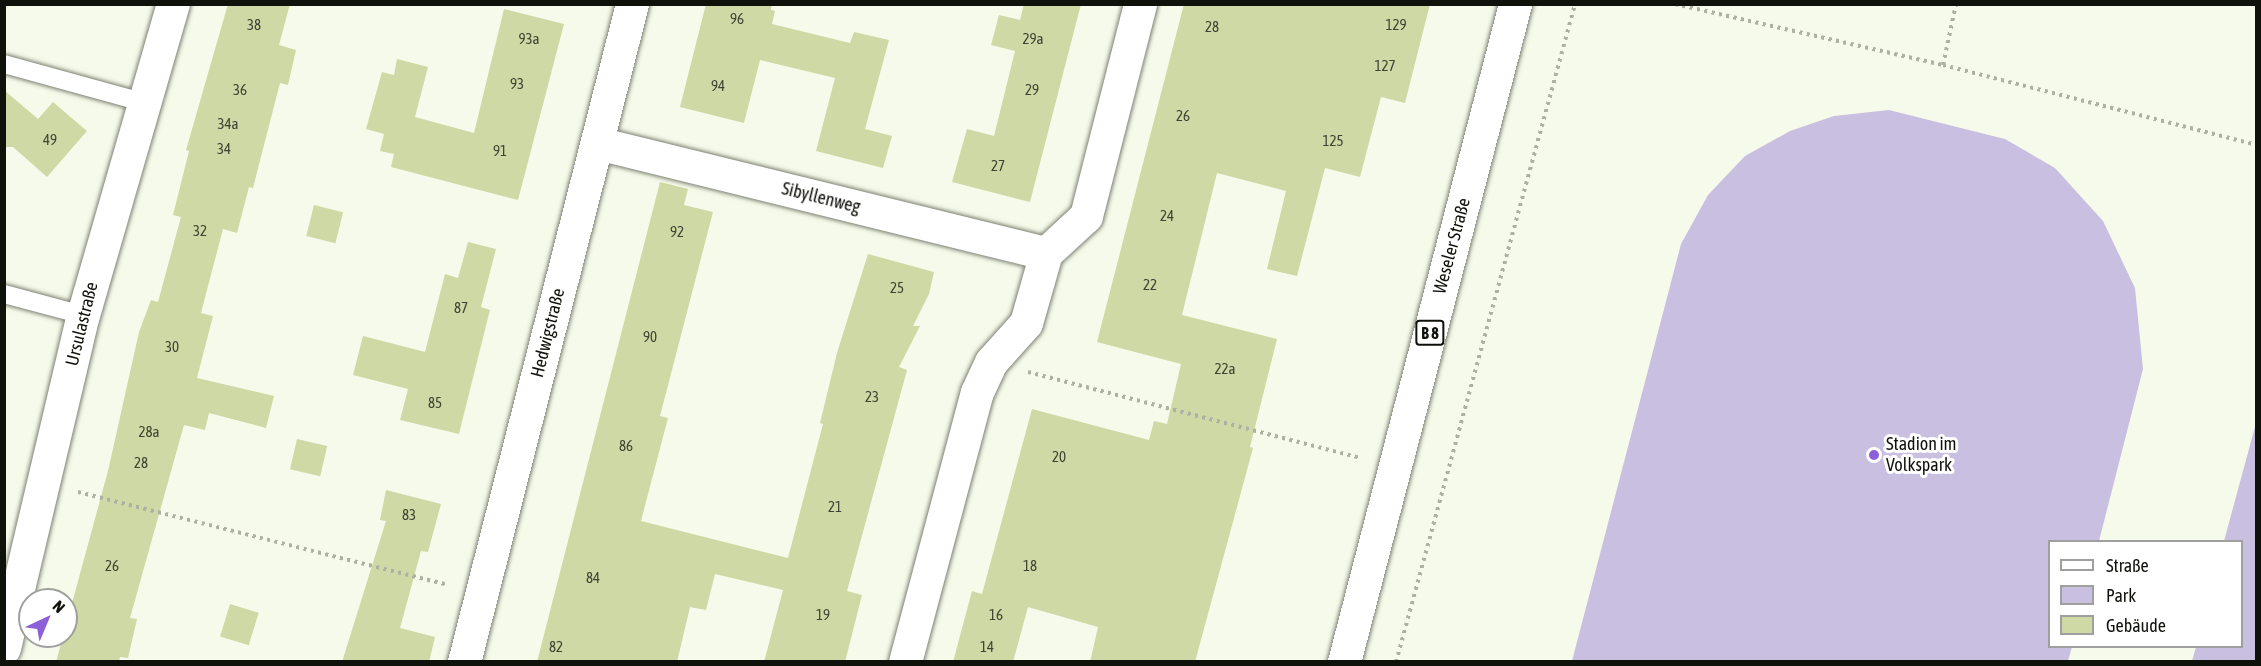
<!DOCTYPE html>
<html>
<head>
<meta charset="utf-8">
<style>
	body { margin:0 }
	#map { position:relative; width:2261px; height:666px; overflow:hidden; background:#f6faea; font-family:"Asap Condensed",sans-serif }
	div>[style] { position:absolute }
	.green>* { inset:0; background:#c9bfe1 }
	.building>* { inset:0; background:#ced9a5; transform-origin:0 0 }
	.path>* { height:4px; margin-top:-2px; transform-origin:0; background:repeating-linear-gradient(90deg,#adb0a3 0 3px,transparent 0 7.5px) }
	.roads { filter:drop-shadow(0 0 2px #7d8173) drop-shadow(0 0 2px #7d8173) }
	.lane>* { height:18px; margin:-9px; padding:0 9px; transform-origin:9px; border-radius:9px; background:#fff }
	.street>* { height:33px; margin:-16.5px; padding:0 16.5px; transform-origin:16.5px; border-radius:16.5px; background:#fff }
	.primary>* { height:33px; margin:-16.5px; padding:0 16.5px; transform-origin:16.5px; border-radius:16.5px; background:#fff }
	.dots>* { width:16px; height:16px; translate:-50% -50%; box-sizing:border-box; border:3px solid #fff; border-radius:50% }
	span { translate:-50% -50%; white-space:nowrap; text-align:center; line-height:1.15; -webkit-text-stroke:6px #fff; paint-order:stroke }
	.number-label { font-size:15px; color:#3f4332 }
	.number-label span { -webkit-text-stroke-width:0 }
	.shield-label span { padding:2px 4px; background:#fff; border:2px solid; border-radius:4px; -webkit-text-stroke-width:0 }
	.shield-label { font-size:16px; color:#0f110b; font-weight:700 }
	.street-label { font-size:18px; color:#0f110b }
	.poi-label { font-size:18px; color:#0f110b }
	.left { translate:0 -50%; text-align:left }
	.frame { position:absolute; inset:0; border:6px solid #0f110b; pointer-events:none }
	.legend { position:absolute; left:2048px; top:540px; width:195px; height:108px; box-sizing:border-box; background:#fff; border:2px solid #9fa09d; margin:0; padding:8px 10px; list-style:none; font-size:18px; color:#0f110b }
	.legend li { display:flex; align-items:center; gap:12px; height:30px }
	.legend b { width:30px; border:2px solid #9fa09d }
	.north { position:absolute; left:18px; top:588px; width:60px; height:60px; box-sizing:border-box; background:#fff; border:2px solid #9fa09d; border-radius:50%; rotate:44deg; font-size:16px; font-weight:700; line-height:24px; text-align:center; color:#0f110b }
	.north::after { content:''; display:block; margin:auto; width:21px; height:27px; background:#8d5fd8; clip-path:polygon(50% 0,100% 100%,50% 72%,0 100%) }
</style>
</head>
<body>
<div id="map">
	<div class="green">
		<div style="clip-path:polygon(1889px 110px,2005px 139px,2055px 168px,2103px 221px,2135px 288px,2143px 369px,2099px 541px,2050px 542px,2050px 646px,2072px 647px,2068px 661px,1572px 661px,1681px 244px,1708px 195px,1745px 156px,1790px 131px,1834px 116px)"></div>
		<div style="clip-path:polygon(2256px 423px,2256px 661px,2192px 661px,2196px 647px,2242px 646px,2242px 542px,2224px 541px)"></div>
	</div>
	<div class="building">
		<div style="clip-path:polygon(228px 4px,290px 4px,279px 45px,296px 50px,288px 85px,280px 83px,253px 188px,249px 187px,237px 233px,223px 229px,201px 313px,213px 316px,197px 378px,274px 396px,266px 428px,209px 413px,205px 430px,184px 425px,130px 618px,137px 619px,128px 658px,120px 657px,119px 662px,56px 662px,108px 471px,139px 332px,151px 300px,158px 302px,181px 217px,173px 215px,189px 151px,186px 150px)"></div>
		<div style="clip-path:polygon(706px 4px,772px 4px,771px 10px,775px 11px,772px 24px,850px 43px,854px 32px,889px 40px,865px 129px,892px 136px,883px 168px,816px 151px,835px 78px,760px 60px,744px 123px,680px 107px)"></div>
		<div style="clip-path:polygon(1024px 4px,1081px 4px,1030px 202px,952px 182px,967px 129px,994px 136px,1015px 51px,991px 45px,999px 15px,1020px 20px)"></div>
		<div style="clip-path:polygon(1184px 4px,1430px 4px,1405px 103px,1381px 97px,1360px 177px,1325px 168px,1297px 276px,1267px 269px,1286px 191px,1217px 173px,1182px 315px,1277px 339px,1250px 447px,1253px 448px,1195px 662px,1090px 662px,1098px 627px,1028px 607px,1013px 662px,953px 662px,972px 591px,982px 594px,1032px 409px,1149px 440px,1154px 421px,1167px 424px,1181px 364px,1097px 342px)"></div>
		<div style="clip-path:polygon(504px 9px,564px 24px,518px 200px,391px 167px,394px 154px,380px 151px,384px 134px,366px 129px,382px 72px,394px 75px,397px 59px,428px 67px,415px 117px,474px 133px)"></div>
		<div style="clip-path:polygon(4px 90px,38px 119px,53px 102px,87px 131px,47px 177px,13px 147px,4px 147px)"></div>
		<div style="clip-path:polygon(660px 182px,688px 189px,684px 205px,713px 212px,660px 416px,668px 418px,641px 521px,788px 558px,823px 424px,820px 423px,837px 353px,868px 254px,934px 272px,929px 294px,913px 326px,920px 326px,899px 367px,907px 370px,847px 591px,862px 595px,845px 662px,764px 662px,783px 590px,715px 574px,706px 610px,690px 607px,677px 662px,537px 662px)"></div>
		<div style="left:314px;top:205px;width:30px;height:32px;rotate:14deg"></div>
		<div style="clip-path:polygon(468px 242px,496px 249px,481px 307px,490px 310px,459px 434px,400px 420px,408px 389px,353px 375px,363px 336px,425px 352px,445px 274px,458px 278px)"></div>
		<div style="left:297px;top:439px;width:31px;height:31px;rotate:13deg"></div>
		<div style="clip-path:polygon(386px 490px,441px 504px,428px 552px,421px 551px,400px 628px,435px 637px,429px 662px,342px 662px,386px 521px,380px 520px)"></div>
		<div style="left:230px;top:604px;width:30px;height:34px;rotate:17deg"></div>
	</div>
	<div class="path">
		<div style="left:1675px;top:4px;width:275px;rotate:12.8deg"></div>
		<div style="left:1943px;top:65px;width:323px;rotate:14.3deg"></div>
		<div style="left:1943px;top:65px;width:62px;rotate:-78deg"></div>
		<div style="left:1028px;top:372px;width:343px;rotate:14.5deg"></div>
		<div style="left:78px;top:492px;width:382px;rotate:14.1deg"></div>
		<div style="left:1396px;top:662px;width:682px;rotate:-74.78deg"></div>
	</div>
	<div class="roads">
		<div class="lane">
			<div style="left:4px;top:64px;width:147px;rotate:15.4deg"></div>
			<div style="left:4px;top:294px;width:82px;rotate:14.9deg"></div>
		</div>
		<div class="street">
			<div style="left:597px;top:143px;width:462px;rotate:13.8deg"></div>
			<div style="left:4px;top:648px;width:342px;rotate:-76.7deg"></div>
			<div style="left:83px;top:315px;width:324px;rotate:-73.9deg"></div>
			<div style="left:464px;top:662px;width:679px;rotate:-75.68deg"></div>
			<div style="left:905px;top:662px;width:279px;rotate:-75.1deg"></div>
			<div style="left:977px;top:392px;width:33px;rotate:-65deg"></div>
			<div style="left:991px;top:362px;width:52px;rotate:-48.1deg"></div>
			<div style="left:1026px;top:323px;width:73px;rotate:-74.1deg"></div>
			<div style="left:1046px;top:253px;width:54px;rotate:-42.8deg"></div>
			<div style="left:1086px;top:216px;width:219px;rotate:-75.7deg"></div>
		</div>
		<div class="primary">
			<div style="left:1344px;top:662px;width:680px;rotate:-75.43deg"></div>
		</div>
	</div>
	<div class="dots">
		<div style="left:1874px;top:455px;background:#8d5fd8"></div>
	</div>
	<div class="number-label">
		<span style="left:737px;top:19px">96</span>
		<span style="left:254px;top:25px">38</span>
		<span style="left:1396px;top:25px">129</span>
		<span style="left:1212px;top:27px">28</span>
		<span style="left:529px;top:39px">93a</span>
		<span style="left:1033px;top:39px">29a</span>
		<span style="left:1385px;top:66px">127</span>
		<span style="left:517px;top:84px">93</span>
		<span style="left:718px;top:86px">94</span>
		<span style="left:240px;top:90px">36</span>
		<span style="left:1032px;top:90px">29</span>
		<span style="left:1183px;top:116px">26</span>
		<span style="left:228px;top:124px">34a</span>
		<span style="left:50px;top:140px">49</span>
		<span style="left:1333px;top:141px">125</span>
		<span style="left:224px;top:149px">34</span>
		<span style="left:500px;top:151px">91</span>
		<span style="left:998px;top:166px">27</span>
		<span style="left:1167px;top:216px">24</span>
		<span style="left:200px;top:231px">32</span>
		<span style="left:677px;top:232px">92</span>
		<span style="left:1150px;top:285px">22</span>
		<span style="left:897px;top:288px">25</span>
		<span style="left:461px;top:308px">87</span>
		<span style="left:650px;top:337px">90</span>
		<span style="left:172px;top:347px">30</span>
		<span style="left:1225px;top:369px">22a</span>
		<span style="left:872px;top:397px">23</span>
		<span style="left:435px;top:403px">85</span>
		<span style="left:149px;top:432px">28a</span>
		<span style="left:626px;top:446px">86</span>
		<span style="left:1059px;top:457px">20</span>
		<span style="left:141px;top:463px">28</span>
		<span style="left:835px;top:507px">21</span>
		<span style="left:409px;top:515px">83</span>
		<span style="left:112px;top:566px">26</span>
		<span style="left:1030px;top:566px">18</span>
		<span style="left:593px;top:578px">84</span>
		<span style="left:823px;top:615px">19</span>
		<span style="left:996px;top:615px">16</span>
		<span style="left:556px;top:647px">82</span>
		<span style="left:987px;top:647px">14</span>
	</div>
	<div class="shield-label">
		<span style="left:1430px;top:333px">B 8</span>
	</div>
	<div class="street-label">
		<span style="left:821px;top:198px;rotate:14deg">Sibyllenweg</span>
		<span style="left:1452px;top:246px;rotate:-75deg">Weseler Straße</span>
		<span style="left:82px;top:324px;rotate:-76deg">Ursulastraße</span>
		<span style="left:548px;top:333px;rotate:-76deg">Hedwigstraße</span>
	</div>
	<div class="poi-label">
		<span class="left" style="left:1886px;top:455px">Stadion im<br>Volkspark</span>
	</div>
	<div class="frame"></div>
	<ul class="legend">
	<li><b style="height:8px;background:#fff"></b>Straße</li>
	<li><b style="height:16px;background:#c9bfe1"></b>Park</li>
	<li><b style="height:16px;background:#ced9a5"></b>Gebäude</li>
	</ul>
	<div class="north">N</div>
</div>
</body>
</html>
